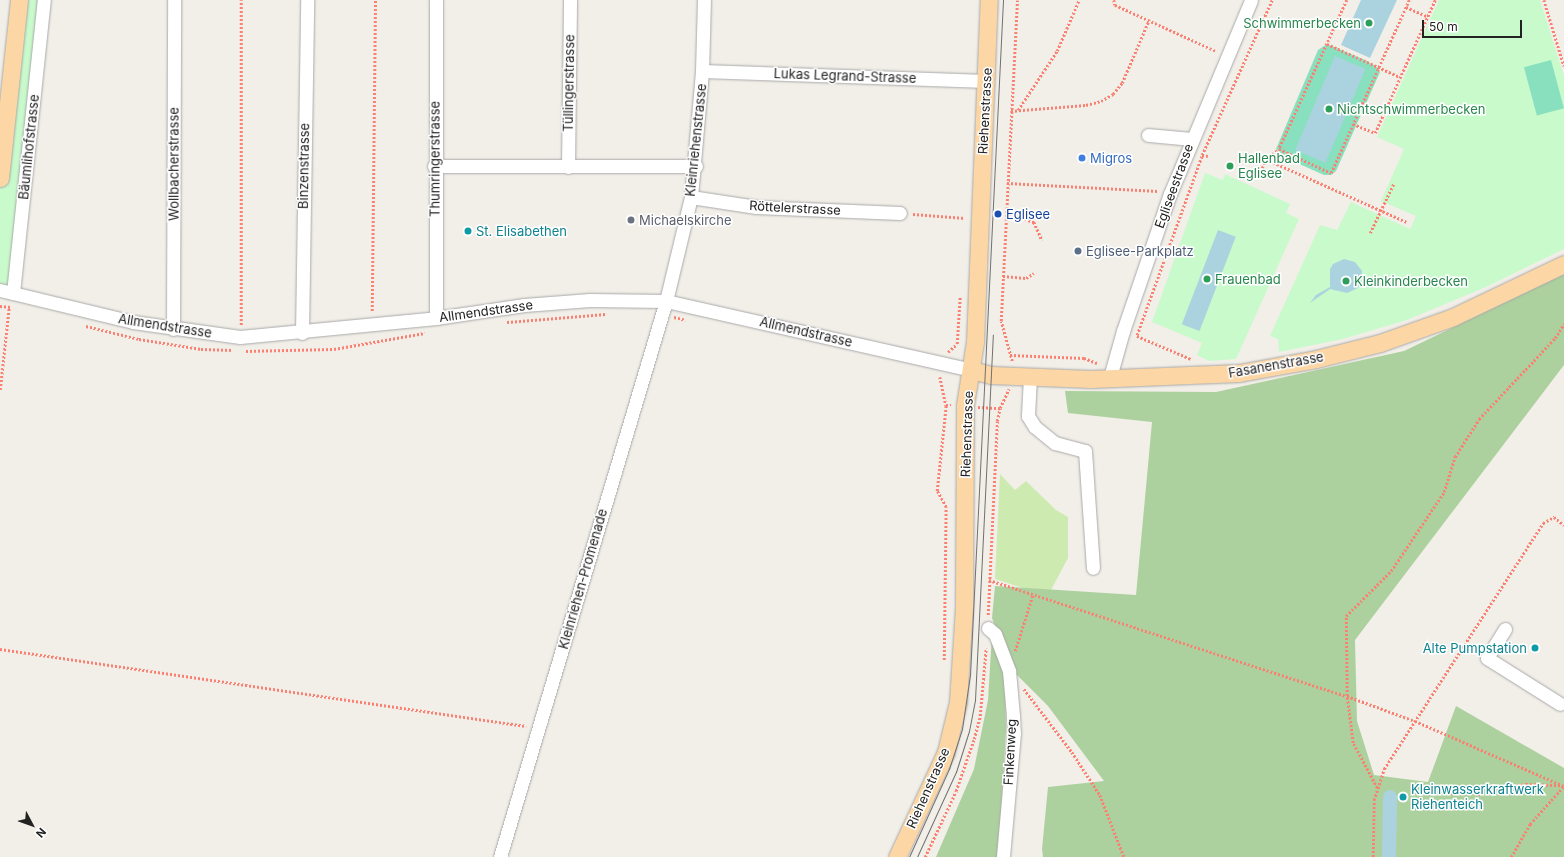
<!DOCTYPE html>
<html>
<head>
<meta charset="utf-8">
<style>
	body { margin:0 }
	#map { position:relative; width:1564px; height:857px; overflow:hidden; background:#f2efe9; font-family:Inter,sans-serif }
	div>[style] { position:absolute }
	.grass>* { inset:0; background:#cdebb0 }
	.forest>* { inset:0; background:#add19e }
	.park>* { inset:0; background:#c8facc }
	.pitch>* { inset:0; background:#88e0be; transform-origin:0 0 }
	.water>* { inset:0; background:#aad3df; transform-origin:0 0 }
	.canal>* { height:14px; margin:-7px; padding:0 7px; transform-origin:7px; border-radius:7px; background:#aad3df }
	.path>* { height:2.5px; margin-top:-1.25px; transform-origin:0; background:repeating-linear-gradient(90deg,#fa8072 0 2px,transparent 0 4px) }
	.roads { filter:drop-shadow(0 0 1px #a9a9a9) drop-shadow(0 0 1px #a9a9a9) }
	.minor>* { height:13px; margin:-6.5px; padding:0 6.5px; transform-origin:6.5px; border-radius:6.5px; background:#fff }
	.major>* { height:17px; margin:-8.5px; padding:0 8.5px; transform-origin:8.5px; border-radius:8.5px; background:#fcd6a4 }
	.tram>* { height:1px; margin:-0.5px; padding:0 0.5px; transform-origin:0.5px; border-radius:0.5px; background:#707070 }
	.dots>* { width:11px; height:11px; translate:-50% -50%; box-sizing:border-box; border:2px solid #fff; border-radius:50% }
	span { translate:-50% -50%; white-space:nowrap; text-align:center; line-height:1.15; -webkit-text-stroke:3px #fff; paint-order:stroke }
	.leisure-label { font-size:13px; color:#27864d }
	.right { translate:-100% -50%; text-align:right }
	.left { translate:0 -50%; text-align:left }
	.street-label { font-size:13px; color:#222 }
	.shop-label { font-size:13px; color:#366cbe }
	.transit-label { font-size:13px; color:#164399 }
	.worship-label { font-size:13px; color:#5b616d }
	.culture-label { font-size:13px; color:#0d838f }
	.service-label { font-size:13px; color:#4e5e75 }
	.north { position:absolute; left:12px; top:805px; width:40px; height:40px; -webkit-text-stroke:3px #fff; paint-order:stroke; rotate:131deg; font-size:11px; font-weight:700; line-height:16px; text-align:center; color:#222 }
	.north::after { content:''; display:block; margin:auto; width:14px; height:18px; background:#222; clip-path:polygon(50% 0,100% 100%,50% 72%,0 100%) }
	.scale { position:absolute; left:1422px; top:20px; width:100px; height:18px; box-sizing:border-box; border:2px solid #222; border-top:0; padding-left:5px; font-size:12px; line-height:14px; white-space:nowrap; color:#222; -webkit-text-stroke:3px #fff; paint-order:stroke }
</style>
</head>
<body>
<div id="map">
	<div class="grass">
		<div style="clip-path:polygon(1000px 474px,1015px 490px,1026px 481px,1056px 510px,1068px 517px,1068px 558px,1051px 590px,1023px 588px,995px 579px)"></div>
	</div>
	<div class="forest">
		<div style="clip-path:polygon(1564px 274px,1564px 365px,1355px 640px,1357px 721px,1374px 775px,1428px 782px,1456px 706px,1564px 768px,1564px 857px,1043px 857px,1042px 849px,1048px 787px,1104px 781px,1048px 706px,1012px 670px,992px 618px,995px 586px,1136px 595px,1152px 422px,1068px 413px,1065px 391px,1216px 392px,1404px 351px)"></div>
		<div style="clip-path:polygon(992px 634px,1005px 672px,1006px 732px,998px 857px,936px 857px,974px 769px,988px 700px)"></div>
	</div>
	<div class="park">
		<div style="clip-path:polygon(19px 0,44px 0,14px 281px,0 290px,0 178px)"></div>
		<div style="clip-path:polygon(1439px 0,1540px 0,1564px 76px,1564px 249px,1486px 287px,1407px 320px,1343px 339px,1279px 352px,1278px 339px,1270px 336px,1320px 225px,1337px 230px,1351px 202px,1410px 229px,1416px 216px,1381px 201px,1404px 149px,1377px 137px)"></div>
		<div style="clip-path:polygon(1205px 173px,1223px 180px,1225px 174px,1290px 204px,1286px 213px,1299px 219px,1236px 359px,1209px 361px,1197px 355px,1202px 343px,1152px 322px)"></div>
	</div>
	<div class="pitch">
		<div style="clip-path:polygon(1327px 44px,1365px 60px,1378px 68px,1380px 72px,1336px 171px,1331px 175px,1324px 175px,1286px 158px,1276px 149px,1318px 50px)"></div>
		<div style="left:1551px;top:60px;width:50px;height:28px;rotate:75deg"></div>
	</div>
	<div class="water">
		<div style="clip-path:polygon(1361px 0,1397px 0,1370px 58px,1341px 45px)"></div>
		<div style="left:1335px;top:56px;width:33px;height:102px;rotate:23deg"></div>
		<div style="left:1218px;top:230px;width:19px;height:101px;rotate:21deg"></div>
		<div style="clip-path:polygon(1344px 259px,1355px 262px,1362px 271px,1361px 283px,1358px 288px,1347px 293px,1330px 289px,1310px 303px,1316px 295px,1330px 287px,1330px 269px,1333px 264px)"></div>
	</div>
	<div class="canal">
		<div style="left:1389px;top:857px;width:60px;rotate:-89deg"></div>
	</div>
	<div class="path">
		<div style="left:1114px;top:0;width:5px;rotate:79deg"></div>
		<div style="left:1115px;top:5px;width:111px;rotate:24.5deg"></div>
		<div style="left:1347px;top:0;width:164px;rotate:114.5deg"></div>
		<div style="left:1279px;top:149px;width:57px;rotate:24.8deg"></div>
		<div style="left:1331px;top:173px;width:190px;rotate:-65.7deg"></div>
		<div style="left:1544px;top:0;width:69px;rotate:73.1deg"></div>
		<div style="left:1406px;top:7px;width:24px;rotate:24deg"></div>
		<div style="left:1327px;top:44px;width:80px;rotate:24.3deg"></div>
		<div style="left:1362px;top:105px;width:23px;rotate:23deg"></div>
		<div style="left:1018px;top:110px;width:71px;rotate:-56.5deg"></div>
		<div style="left:1057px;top:51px;width:56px;rotate:-66.7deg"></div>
		<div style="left:1011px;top:111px;width:75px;rotate:-4.6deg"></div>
		<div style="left:1086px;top:105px;width:16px;rotate:-15deg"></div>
		<div style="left:1101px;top:101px;width:14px;rotate:-30deg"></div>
		<div style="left:1113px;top:94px;width:14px;rotate:-51deg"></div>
		<div style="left:1122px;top:83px;width:69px;rotate:-66.8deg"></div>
		<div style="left:1353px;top:124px;width:24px;rotate:22deg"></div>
		<div style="left:1375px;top:133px;width:146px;rotate:-65.7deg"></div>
		<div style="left:1202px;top:155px;width:6px;rotate:9deg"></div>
		<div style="left:1252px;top:159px;width:14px"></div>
		<div style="left:1266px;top:159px;width:16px;rotate:-38deg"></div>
		<div style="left:1262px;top:168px;width:10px;rotate:-66deg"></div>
		<div style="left:1266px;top:159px;width:154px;rotate:24.1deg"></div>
		<div style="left:1007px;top:183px;width:151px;rotate:3deg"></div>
		<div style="left:1006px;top:212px;width:30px;rotate:20deg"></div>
		<div style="left:1034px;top:222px;width:20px;rotate:66deg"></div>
		<div style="left:913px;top:214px;width:52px;rotate:4.4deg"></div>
		<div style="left:1370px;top:233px;width:55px;rotate:-64.4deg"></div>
		<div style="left:1003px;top:276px;width:23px;rotate:5deg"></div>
		<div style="left:1026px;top:278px;width:9px;rotate:-32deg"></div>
		<div style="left:0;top:306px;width:11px;rotate:5deg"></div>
		<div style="left:372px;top:311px;width:311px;rotate:-89.4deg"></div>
		<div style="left:674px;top:317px;width:12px;rotate:14deg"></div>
		<div style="left:507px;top:322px;width:99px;rotate:-4.6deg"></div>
		<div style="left:241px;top:325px;width:325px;rotate:-90deg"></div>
		<div style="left:86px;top:326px;width:55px;rotate:13.8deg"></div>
		<div style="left:139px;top:339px;width:63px;rotate:9.2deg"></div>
		<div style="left:201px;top:349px;width:32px;rotate:2deg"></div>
		<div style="left:1137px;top:335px;width:191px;rotate:-70.1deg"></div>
		<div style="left:1202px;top:155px;width:170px;rotate:-65.7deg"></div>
		<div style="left:1137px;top:336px;width:59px;rotate:23.1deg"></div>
		<div style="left:246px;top:351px;width:88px;rotate:-1.3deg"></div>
		<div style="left:334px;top:349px;width:92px;rotate:-10deg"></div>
		<div style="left:948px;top:352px;width:12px;rotate:-42deg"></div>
		<div style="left:957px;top:344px;width:48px;rotate:-86.4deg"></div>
		<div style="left:1010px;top:355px;width:74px;rotate:2.3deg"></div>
		<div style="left:1084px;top:358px;width:14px;rotate:21deg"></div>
		<div style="left:1012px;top:361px;width:41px;rotate:-105.4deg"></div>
		<div style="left:1001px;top:321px;width:321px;rotate:-87.1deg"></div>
		<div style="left:940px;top:377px;width:29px;rotate:78deg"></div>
		<div style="left:946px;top:405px;width:5px"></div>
		<div style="left:0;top:390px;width:83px;rotate:-83.8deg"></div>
		<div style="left:978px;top:407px;width:22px;rotate:3deg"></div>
		<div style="left:989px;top:580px;width:376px;rotate:18deg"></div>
		<div style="left:1347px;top:696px;width:72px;rotate:20.2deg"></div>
		<div style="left:1415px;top:721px;width:163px;rotate:23.6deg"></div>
		<div style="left:988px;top:615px;width:194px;rotate:-87.3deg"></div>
		<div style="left:997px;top:421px;width:13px;rotate:-77deg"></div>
		<div style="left:1000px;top:408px;width:21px;rotate:-65deg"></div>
		<div style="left:0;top:649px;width:532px;rotate:8.33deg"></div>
		<div style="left:1015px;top:651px;width:60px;rotate:-72.5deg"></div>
		<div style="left:944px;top:660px;width:153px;rotate:-89.3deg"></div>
		<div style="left:946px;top:507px;width:18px;rotate:-119deg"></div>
		<div style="left:937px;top:491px;width:86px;rotate:-84deg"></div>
		<div style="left:1024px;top:689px;width:79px;rotate:52.7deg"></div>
		<div style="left:1072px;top:752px;width:51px;rotate:56.9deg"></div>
		<div style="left:1100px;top:795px;width:66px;rotate:68.8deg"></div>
		<div style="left:1377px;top:788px;width:51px;rotate:-118.1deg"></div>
		<div style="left:1353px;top:743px;width:47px;rotate:-97.3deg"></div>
		<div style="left:1347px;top:696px;width:80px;rotate:-90.7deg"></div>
		<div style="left:1346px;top:616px;width:64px;rotate:-45deg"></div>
		<div style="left:1391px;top:571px;width:95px;rotate:-56.1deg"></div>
		<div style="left:1444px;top:492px;width:37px;rotate:-73deg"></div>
		<div style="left:1455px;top:457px;width:45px;rotate:-57.7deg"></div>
		<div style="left:1479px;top:419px;width:111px;rotate:-46.8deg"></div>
		<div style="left:1555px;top:338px;width:17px;rotate:-57deg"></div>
		<div style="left:1431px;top:794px;width:47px"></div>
		<div style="left:1478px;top:794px;width:49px;rotate:-11.8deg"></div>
		<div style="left:1526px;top:784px;width:34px;rotate:2deg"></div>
		<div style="left:925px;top:857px;width:73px;rotate:-64.8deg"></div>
		<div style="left:956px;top:791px;width:55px;rotate:-70.9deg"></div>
		<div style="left:974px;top:739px;width:24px;rotate:-75deg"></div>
		<div style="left:980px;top:716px;width:68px;rotate:-85deg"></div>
		<div style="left:1373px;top:857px;width:57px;rotate:-89deg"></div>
		<div style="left:1374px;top:800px;width:33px;rotate:-72deg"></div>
		<div style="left:1384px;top:769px;width:293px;rotate:-57.1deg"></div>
		<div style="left:1543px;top:523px;width:13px;rotate:-29deg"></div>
		<div style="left:1554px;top:517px;width:13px;rotate:39deg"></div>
		<div style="left:1511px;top:857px;width:38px;rotate:-60deg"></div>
		<div style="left:1530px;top:824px;width:51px;rotate:-48.2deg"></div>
	</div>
	<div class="roads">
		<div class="minor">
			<div style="left:702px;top:71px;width:285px;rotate:2deg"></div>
			<div style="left:1148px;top:135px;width:43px;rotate:5.3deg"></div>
			<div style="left:434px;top:166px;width:262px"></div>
			<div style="left:568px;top:167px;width:167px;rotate:-89.3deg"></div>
			<div style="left:691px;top:197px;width:66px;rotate:8.7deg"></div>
			<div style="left:756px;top:207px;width:144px;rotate:2.4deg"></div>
			<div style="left:0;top:290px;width:137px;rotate:13.5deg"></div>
			<div style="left:133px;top:322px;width:108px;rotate:8deg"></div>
			<div style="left:240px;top:337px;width:197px;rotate:-5.5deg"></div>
			<div style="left:436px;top:318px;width:89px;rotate:-8.4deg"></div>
			<div style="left:524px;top:305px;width:66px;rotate:-4.3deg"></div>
			<div style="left:590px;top:300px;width:76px;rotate:0.8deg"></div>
			<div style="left:666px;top:301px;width:313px;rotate:12.7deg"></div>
			<div style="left:13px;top:293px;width:295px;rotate:-84deg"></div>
			<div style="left:436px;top:318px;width:318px;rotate:-90deg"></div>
			<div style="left:173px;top:329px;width:329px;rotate:-89.8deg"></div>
			<div style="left:302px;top:333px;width:333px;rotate:-89.1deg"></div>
			<div style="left:1030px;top:377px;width:39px;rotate:93deg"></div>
			<div style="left:1028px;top:416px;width:13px;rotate:58deg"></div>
			<div style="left:1035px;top:427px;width:26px;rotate:39deg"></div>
			<div style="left:1055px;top:443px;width:31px;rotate:15deg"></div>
			<div style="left:1085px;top:451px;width:117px;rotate:86.1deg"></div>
			<div style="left:1110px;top:377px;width:48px;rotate:-74.2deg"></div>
			<div style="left:1123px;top:331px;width:145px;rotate:-71.1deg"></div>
			<div style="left:1170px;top:194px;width:210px;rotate:-67.3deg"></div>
			<div style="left:988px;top:628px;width:9px;rotate:41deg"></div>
			<div style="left:995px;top:634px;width:40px;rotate:69deg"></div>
			<div style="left:1009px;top:671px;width:45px;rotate:84.9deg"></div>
			<div style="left:1013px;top:716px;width:17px;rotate:87deg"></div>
			<div style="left:1014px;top:733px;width:124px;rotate:95.1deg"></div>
			<div style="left:1505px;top:629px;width:34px;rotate:122deg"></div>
			<div style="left:1487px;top:658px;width:86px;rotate:32.2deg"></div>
			<div style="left:500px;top:857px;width:580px;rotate:-73.38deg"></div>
			<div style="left:666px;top:301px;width:107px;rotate:-76.5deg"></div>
			<div style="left:691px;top:197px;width:126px;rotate:-85deg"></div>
			<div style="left:702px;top:71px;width:71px;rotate:-88.4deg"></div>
		</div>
		<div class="major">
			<div style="left:0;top:178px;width:179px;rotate:-83.9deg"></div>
			<div style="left:971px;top:370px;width:21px;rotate:14deg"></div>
			<div style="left:991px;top:375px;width:100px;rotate:2.3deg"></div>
			<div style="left:1091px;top:379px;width:148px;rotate:-2.3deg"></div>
			<div style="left:1239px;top:373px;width:78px;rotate:-10.3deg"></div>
			<div style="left:1316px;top:359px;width:66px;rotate:-14deg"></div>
			<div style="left:1380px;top:343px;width:77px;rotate:-19.6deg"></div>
			<div style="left:1453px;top:317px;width:123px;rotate:-25.5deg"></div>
			<div style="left:897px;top:857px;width:116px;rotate:-65deg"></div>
			<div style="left:946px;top:752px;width:51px;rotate:-76.5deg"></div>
			<div style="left:958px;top:702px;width:95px;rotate:-86.4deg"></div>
			<div style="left:964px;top:607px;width:202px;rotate:-89.7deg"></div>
			<div style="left:965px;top:405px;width:64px;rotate:-81deg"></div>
			<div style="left:975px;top:342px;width:342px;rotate:-87.7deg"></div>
		</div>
	</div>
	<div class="tram">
		<div style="left:909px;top:857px;width:97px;rotate:-65.6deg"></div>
		<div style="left:949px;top:769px;width:42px;rotate:-72deg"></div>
		<div style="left:962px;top:729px;width:55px;rotate:-81.6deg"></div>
		<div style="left:970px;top:675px;width:676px;rotate:-87.2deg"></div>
		<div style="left:917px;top:857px;width:94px;rotate:-65.4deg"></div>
		<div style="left:956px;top:772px;width:43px;rotate:-72.4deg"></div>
		<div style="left:969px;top:731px;width:32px;rotate:-79deg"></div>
		<div style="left:975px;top:700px;width:366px;rotate:-87.2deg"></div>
	</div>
	<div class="dots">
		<div style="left:1369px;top:23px;background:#2e9e5b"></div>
		<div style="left:1329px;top:109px;background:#2e9e5b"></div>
		<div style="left:1082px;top:158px;background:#3f7fe0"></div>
		<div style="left:1230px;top:166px;background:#2e9e5b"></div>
		<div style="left:998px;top:214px;background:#1a4fb4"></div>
		<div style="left:631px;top:220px;background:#6b7280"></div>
		<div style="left:468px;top:231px;background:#0f9aa8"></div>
		<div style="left:1078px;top:251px;background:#5c6f8a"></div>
		<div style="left:1207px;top:279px;background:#2e9e5b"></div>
		<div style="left:1346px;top:281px;background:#2e9e5b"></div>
		<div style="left:1535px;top:648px;background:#0f9aa8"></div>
		<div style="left:1403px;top:797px;background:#0f9aa8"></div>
	</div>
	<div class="leisure-label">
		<span class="right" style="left:1361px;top:23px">Schwimmerbecken</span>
		<span class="left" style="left:1337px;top:109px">Nichtschwimmerbecken</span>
		<span class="left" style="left:1238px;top:166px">Hallenbad<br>Eglisee</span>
		<span class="left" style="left:1215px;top:279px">Frauenbad</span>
		<span class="left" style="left:1354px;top:281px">Kleinkinderbecken</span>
	</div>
	<div class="street-label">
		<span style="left:845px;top:76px;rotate:2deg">Lukas Legrand-Strasse</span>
		<span style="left:569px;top:83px;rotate:-89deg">Tüllingerstrasse</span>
		<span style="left:985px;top:111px;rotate:-87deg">Riehenstrasse</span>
		<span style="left:696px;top:140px;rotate:-84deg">Kleinriehenstrasse</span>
		<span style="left:29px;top:147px;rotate:-84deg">Bäumlihofstrasse</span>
		<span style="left:435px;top:159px;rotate:-90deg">Thumringerstrasse</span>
		<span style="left:174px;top:164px;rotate:-90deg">Wollbacherstrasse</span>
		<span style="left:304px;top:166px;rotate:-89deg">Binzenstrasse</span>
		<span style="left:1174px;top:186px;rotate:-70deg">Egliseestrasse</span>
		<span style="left:795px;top:208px;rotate:3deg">Röttelerstrasse</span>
		<span style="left:486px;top:311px;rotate:-8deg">Allmendstrasse</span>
		<span style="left:165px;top:326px;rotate:9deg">Allmendstrasse</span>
		<span style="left:806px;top:332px;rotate:13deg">Allmendstrasse</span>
		<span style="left:1276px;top:365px;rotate:-10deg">Fasanenstrasse</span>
		<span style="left:967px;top:434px;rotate:-88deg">Riehenstrasse</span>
		<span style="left:583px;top:579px;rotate:-74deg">Kleinriehen-Promenade</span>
		<span style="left:1010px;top:752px;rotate:-87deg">Finkenweg</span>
		<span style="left:928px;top:788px;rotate:-66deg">Riehenstrasse</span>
	</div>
	<div class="shop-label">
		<span class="left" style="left:1090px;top:158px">Migros</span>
	</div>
	<div class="transit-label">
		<span class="left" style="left:1006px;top:214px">Eglisee</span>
	</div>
	<div class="worship-label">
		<span class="left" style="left:639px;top:220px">Michaelskirche</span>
	</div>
	<div class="culture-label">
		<span class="left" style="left:476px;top:231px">St. Elisabethen</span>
		<span class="right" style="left:1527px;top:648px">Alte Pumpstation</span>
		<span class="left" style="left:1411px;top:797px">Kleinwasserkraftwerk<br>Riehenteich</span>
	</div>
	<div class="service-label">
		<span class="left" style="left:1086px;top:251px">Eglisee-Parkplatz</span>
	</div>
	<div class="north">N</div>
	<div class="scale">50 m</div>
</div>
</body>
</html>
